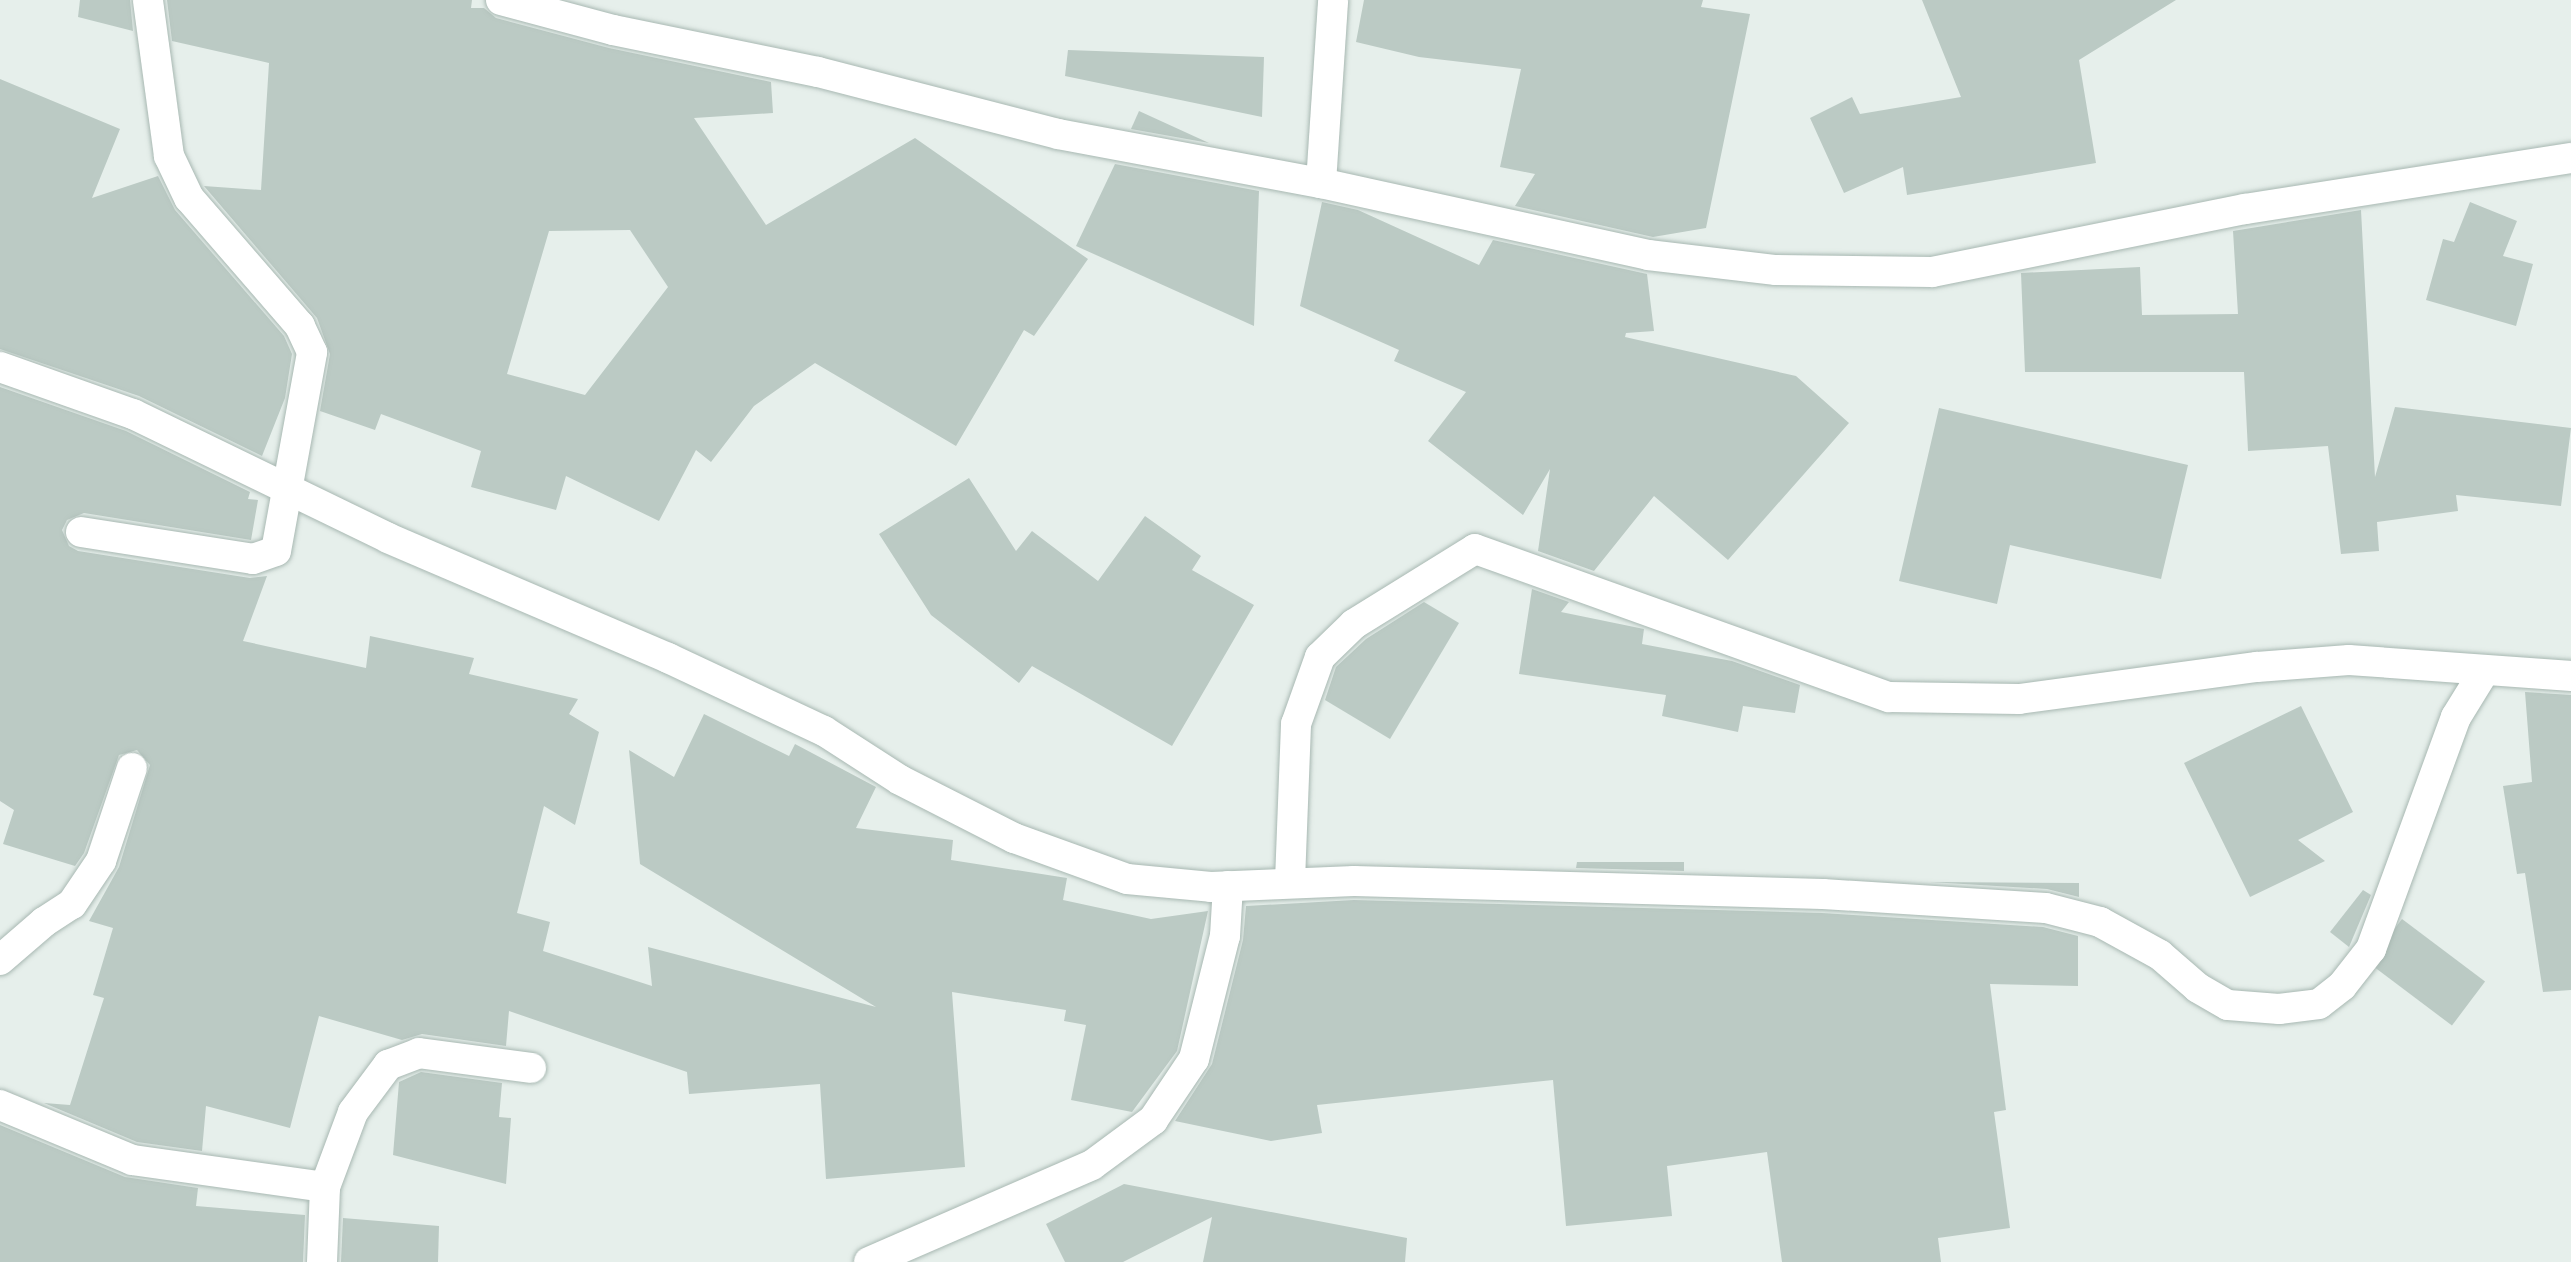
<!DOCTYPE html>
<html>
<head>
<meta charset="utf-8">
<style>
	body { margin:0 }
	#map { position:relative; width:2571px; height:1262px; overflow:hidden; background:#e6efeb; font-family:"Fira Sans",sans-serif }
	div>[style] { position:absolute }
	.building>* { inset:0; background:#bbcac4; transform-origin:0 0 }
	.roads { filter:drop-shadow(0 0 2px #a8b8b2) drop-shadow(0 0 2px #a8b8b2) }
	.minor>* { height:30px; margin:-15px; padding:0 15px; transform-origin:15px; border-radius:15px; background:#fff }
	span { translate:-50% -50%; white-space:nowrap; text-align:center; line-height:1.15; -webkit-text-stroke:8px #f7fbf9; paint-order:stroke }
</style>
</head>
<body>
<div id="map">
	<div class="building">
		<div style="clip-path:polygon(80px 0,130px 0,133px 31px,78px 17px)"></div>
		<div style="clip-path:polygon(evenodd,167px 0,472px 0,471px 8px,484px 8px,496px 18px,609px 48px,771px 82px,773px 113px,694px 118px,766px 225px,915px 138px,1088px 259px,1034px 336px,1024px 330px,956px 446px,815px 363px,754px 406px,711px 462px,696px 450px,659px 521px,566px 476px,556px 510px,471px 487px,481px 451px,381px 414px,375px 430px,320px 411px,330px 354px,317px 318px,204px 186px,261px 190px,269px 63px,172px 41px,167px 0,630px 230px,668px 287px,585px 395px,507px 374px,549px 231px,630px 230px)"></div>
		<div style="clip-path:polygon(1364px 0,1703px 0,1701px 7px,1750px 14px,1706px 228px,1653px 237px,1515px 206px,1535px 174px,1500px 167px,1521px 69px,1419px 57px,1356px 42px)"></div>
		<div style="clip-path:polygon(1922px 0,2176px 0,2079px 60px,2096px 163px,1907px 195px,1903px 167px,1844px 193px,1810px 118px,1852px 97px,1860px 114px,1961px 97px)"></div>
		<div style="clip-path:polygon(1068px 50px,1264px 57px,1262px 117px,1065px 76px)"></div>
		<div style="clip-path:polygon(0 79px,120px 129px,92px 198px,158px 176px,175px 210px,284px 336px,292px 354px,285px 398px,262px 456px,139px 396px,0 349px)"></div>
		<div style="clip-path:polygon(1139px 111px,1209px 143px,1131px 129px)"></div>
		<div style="clip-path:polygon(1115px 164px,1259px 191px,1254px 326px,1076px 246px)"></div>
		<div style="clip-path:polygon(1322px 202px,1358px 210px,1479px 265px,1493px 240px,1647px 274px,1654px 331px,1626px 333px,1625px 337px,1796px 376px,1849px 423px,1728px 560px,1654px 496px,1594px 571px,1538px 551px,1550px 469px,1523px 515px,1428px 441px,1466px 392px,1394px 361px,1399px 350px,1300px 306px)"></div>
		<div style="clip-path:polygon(2470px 202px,2517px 221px,2503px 256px,2533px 264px,2516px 326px,2426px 300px,2443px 239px,2454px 242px)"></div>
		<div style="clip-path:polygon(2361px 210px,2375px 477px,2395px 407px,2571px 428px,2561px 506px,2456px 495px,2458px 511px,2377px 522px,2379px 551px,2341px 554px,2328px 446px,2248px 451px,2244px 372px,2025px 372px,2021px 273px,2140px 267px,2142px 315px,2238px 314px,2233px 231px)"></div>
		<div style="clip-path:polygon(0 387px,126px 431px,250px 492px,248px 499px,258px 500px,251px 540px,84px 513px,67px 520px,62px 530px,69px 546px,78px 551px,250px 578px,267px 576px,243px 641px,366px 668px,370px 636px,474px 658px,469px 674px,578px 699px,569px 714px,599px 732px,575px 825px,544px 806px,517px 913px,550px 922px,543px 951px,652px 986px,648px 947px,876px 1007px,640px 864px,629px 750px,674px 777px,704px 714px,789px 756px,795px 744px,876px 787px,856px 828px,953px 840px,951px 860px,1067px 878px,1063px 900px,1151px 919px,1208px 911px,1177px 1051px,1132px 1112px,1071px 1100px,1086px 1025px,1064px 1021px,1066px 1010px,952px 992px,965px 1167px,826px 1179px,820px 1084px,689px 1094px,687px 1072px,509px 1011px,506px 1046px,422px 1034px,402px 1040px,319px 1016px,290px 1128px,206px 1106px,202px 1151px,137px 1142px,44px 1103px,70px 1105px,104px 998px,93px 995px,113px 928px,89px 921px,119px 867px,150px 765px,137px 750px,119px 755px,84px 853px,75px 866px,3px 844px,14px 810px,0 801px)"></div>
		<div style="clip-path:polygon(1939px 408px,2188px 465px,2161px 579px,2010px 545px,1997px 604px,1899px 581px)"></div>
		<div style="clip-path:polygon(969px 478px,1016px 551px,1032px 531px,1098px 581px,1145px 516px,1201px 556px,1192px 570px,1254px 605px,1172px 746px,1032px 666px,1019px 683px,931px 615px,879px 534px)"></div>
		<div style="clip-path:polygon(1532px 589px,1569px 602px,1561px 612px,1644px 629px,1642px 644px,1732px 661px,1800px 685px,1795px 713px,1743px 706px,1738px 732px,1662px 716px,1666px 695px,1519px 674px)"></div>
		<div style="clip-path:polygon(1424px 602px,1459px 623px,1390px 739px,1325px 700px,1336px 667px,1366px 639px)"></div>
		<div style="clip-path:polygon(2525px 692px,2571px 695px,2571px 990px,2543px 992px,2525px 873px,2517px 874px,2503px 786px,2532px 782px)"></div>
		<div style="clip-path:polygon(2301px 706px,2353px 812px,2298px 840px,2325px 861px,2250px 897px,2184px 763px)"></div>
		<div style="clip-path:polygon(1577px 862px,1684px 862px,1684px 871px,1576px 868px)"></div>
		<div style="clip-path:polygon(1930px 882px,2079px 883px,2079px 897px,2047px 889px)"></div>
		<div style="clip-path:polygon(2363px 890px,2371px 895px,2349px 947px,2330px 932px)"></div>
		<div style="clip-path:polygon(1354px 900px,1822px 913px,2043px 927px,2078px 936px,2078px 986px,1990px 984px,2006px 1110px,1994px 1112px,2010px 1228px,1938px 1238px,1941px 1262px,1782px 1262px,1767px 1152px,1667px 1166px,1672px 1216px,1566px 1226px,1553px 1080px,1317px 1105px,1322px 1133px,1271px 1141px,1175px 1121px,1212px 1064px,1243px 940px,1246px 906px)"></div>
		<div style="left:2402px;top:919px;width:104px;height:55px;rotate:37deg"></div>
		<div style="clip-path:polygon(421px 1072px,502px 1083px,499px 1117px,511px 1118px,506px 1184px,393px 1155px,399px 1082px)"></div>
		<div style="clip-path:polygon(0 1125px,125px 1177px,198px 1188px,196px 1206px,305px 1215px,303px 1262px,0 1262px)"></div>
		<div style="clip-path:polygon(1124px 1184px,1407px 1238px,1405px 1262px,1203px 1262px,1212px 1217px,1123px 1262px,1065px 1262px,1046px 1224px)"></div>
		<div style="clip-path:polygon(343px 1218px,439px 1226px,438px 1262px,341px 1262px)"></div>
	</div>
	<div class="roads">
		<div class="minor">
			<div style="left:501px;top:0;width:116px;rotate:15deg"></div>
			<div style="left:613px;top:30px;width:209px;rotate:11.6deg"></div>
			<div style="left:818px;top:72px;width:248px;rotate:14.5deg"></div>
			<div style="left:1058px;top:134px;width:268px;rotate:10.6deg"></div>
			<div style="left:1321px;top:183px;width:335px;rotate:12.4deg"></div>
			<div style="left:1648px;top:255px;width:129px;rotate:6.7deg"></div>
			<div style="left:1776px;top:270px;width:156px;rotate:0.7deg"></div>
			<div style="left:1932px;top:272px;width:319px;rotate:-11.4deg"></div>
			<div style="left:2245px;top:209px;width:330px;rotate:-8.9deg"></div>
			<div style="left:1321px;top:183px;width:183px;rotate:-86.2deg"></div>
			<div style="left:0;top:367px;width:141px;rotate:19.5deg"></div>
			<div style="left:133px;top:414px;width:284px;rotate:25.9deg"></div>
			<div style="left:388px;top:538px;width:305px;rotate:23.2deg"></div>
			<div style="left:668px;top:658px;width:172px;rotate:25.1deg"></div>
			<div style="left:824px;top:731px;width:90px;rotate:32.8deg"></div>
			<div style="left:900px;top:780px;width:128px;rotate:27deg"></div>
			<div style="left:1014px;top:838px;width:120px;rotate:19.9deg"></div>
			<div style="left:1127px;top:879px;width:84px;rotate:5.4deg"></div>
			<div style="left:1211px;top:887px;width:143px;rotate:-2.4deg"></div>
			<div style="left:1354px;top:881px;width:469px;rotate:1.6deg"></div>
			<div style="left:1823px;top:894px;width:223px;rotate:3.6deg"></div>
			<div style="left:2046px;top:908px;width:56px;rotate:14.5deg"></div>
			<div style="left:2100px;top:922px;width:68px;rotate:28.8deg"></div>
			<div style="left:2160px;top:955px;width:50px;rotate:41deg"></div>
			<div style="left:2198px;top:988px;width:34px;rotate:30deg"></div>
			<div style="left:2228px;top:1005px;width:51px;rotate:4.5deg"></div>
			<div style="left:2279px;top:1009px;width:40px;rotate:-7.1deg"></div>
			<div style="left:2319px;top:1004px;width:29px;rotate:-38deg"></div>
			<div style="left:2342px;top:986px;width:47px;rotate:-51.9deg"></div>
			<div style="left:2371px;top:949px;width:247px;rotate:-69.9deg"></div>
			<div style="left:2456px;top:717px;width:55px;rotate:-58.3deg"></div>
			<div style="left:81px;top:532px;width:174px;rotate:8.9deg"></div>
			<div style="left:253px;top:559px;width:24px;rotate:-19deg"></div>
			<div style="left:276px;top:551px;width:202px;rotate:-79.7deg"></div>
			<div style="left:312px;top:352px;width:29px;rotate:-115deg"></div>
			<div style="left:300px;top:326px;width:169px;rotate:-130.9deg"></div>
			<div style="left:189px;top:198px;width:47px;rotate:-115.5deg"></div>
			<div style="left:169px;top:156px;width:157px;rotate:-97.7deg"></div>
			<div style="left:1290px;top:881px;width:157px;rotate:-87.8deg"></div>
			<div style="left:1296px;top:724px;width:71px;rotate:-70.3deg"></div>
			<div style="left:1320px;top:657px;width:47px;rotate:-44.1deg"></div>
			<div style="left:1354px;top:624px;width:142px;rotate:-31.8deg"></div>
			<div style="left:1475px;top:549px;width:440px;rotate:19.7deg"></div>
			<div style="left:1889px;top:697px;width:130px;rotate:0.9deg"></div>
			<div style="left:2019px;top:699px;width:240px;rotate:-7.7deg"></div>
			<div style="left:2257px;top:667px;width:92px;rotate:-4.4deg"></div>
			<div style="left:2349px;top:660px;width:223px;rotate:4.1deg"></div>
			<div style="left:0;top:960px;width:58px;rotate:-40.8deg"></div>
			<div style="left:44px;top:922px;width:33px;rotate:-33deg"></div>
			<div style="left:72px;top:904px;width:52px;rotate:-56deg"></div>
			<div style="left:101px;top:861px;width:98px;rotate:-71.6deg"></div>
			<div style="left:0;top:1105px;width:143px;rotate:22.6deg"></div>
			<div style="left:132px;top:1160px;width:195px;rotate:8deg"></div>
			<div style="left:322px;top:1262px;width:75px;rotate:-87.7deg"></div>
			<div style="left:325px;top:1187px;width:80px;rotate:-69.5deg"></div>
			<div style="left:353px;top:1112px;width:59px;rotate:-53.3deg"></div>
			<div style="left:388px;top:1065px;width:33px;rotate:-21deg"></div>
			<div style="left:419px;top:1053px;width:113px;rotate:7.6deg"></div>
			<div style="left:869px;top:1262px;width:243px;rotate:-23.5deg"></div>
			<div style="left:1092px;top:1165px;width:76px;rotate:-36.4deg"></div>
			<div style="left:1153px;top:1120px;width:73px;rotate:-56.1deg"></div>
			<div style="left:1194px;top:1059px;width:127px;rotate:-75.9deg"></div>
			<div style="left:1225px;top:936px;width:50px;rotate:-86.6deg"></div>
		</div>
	</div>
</div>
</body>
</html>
